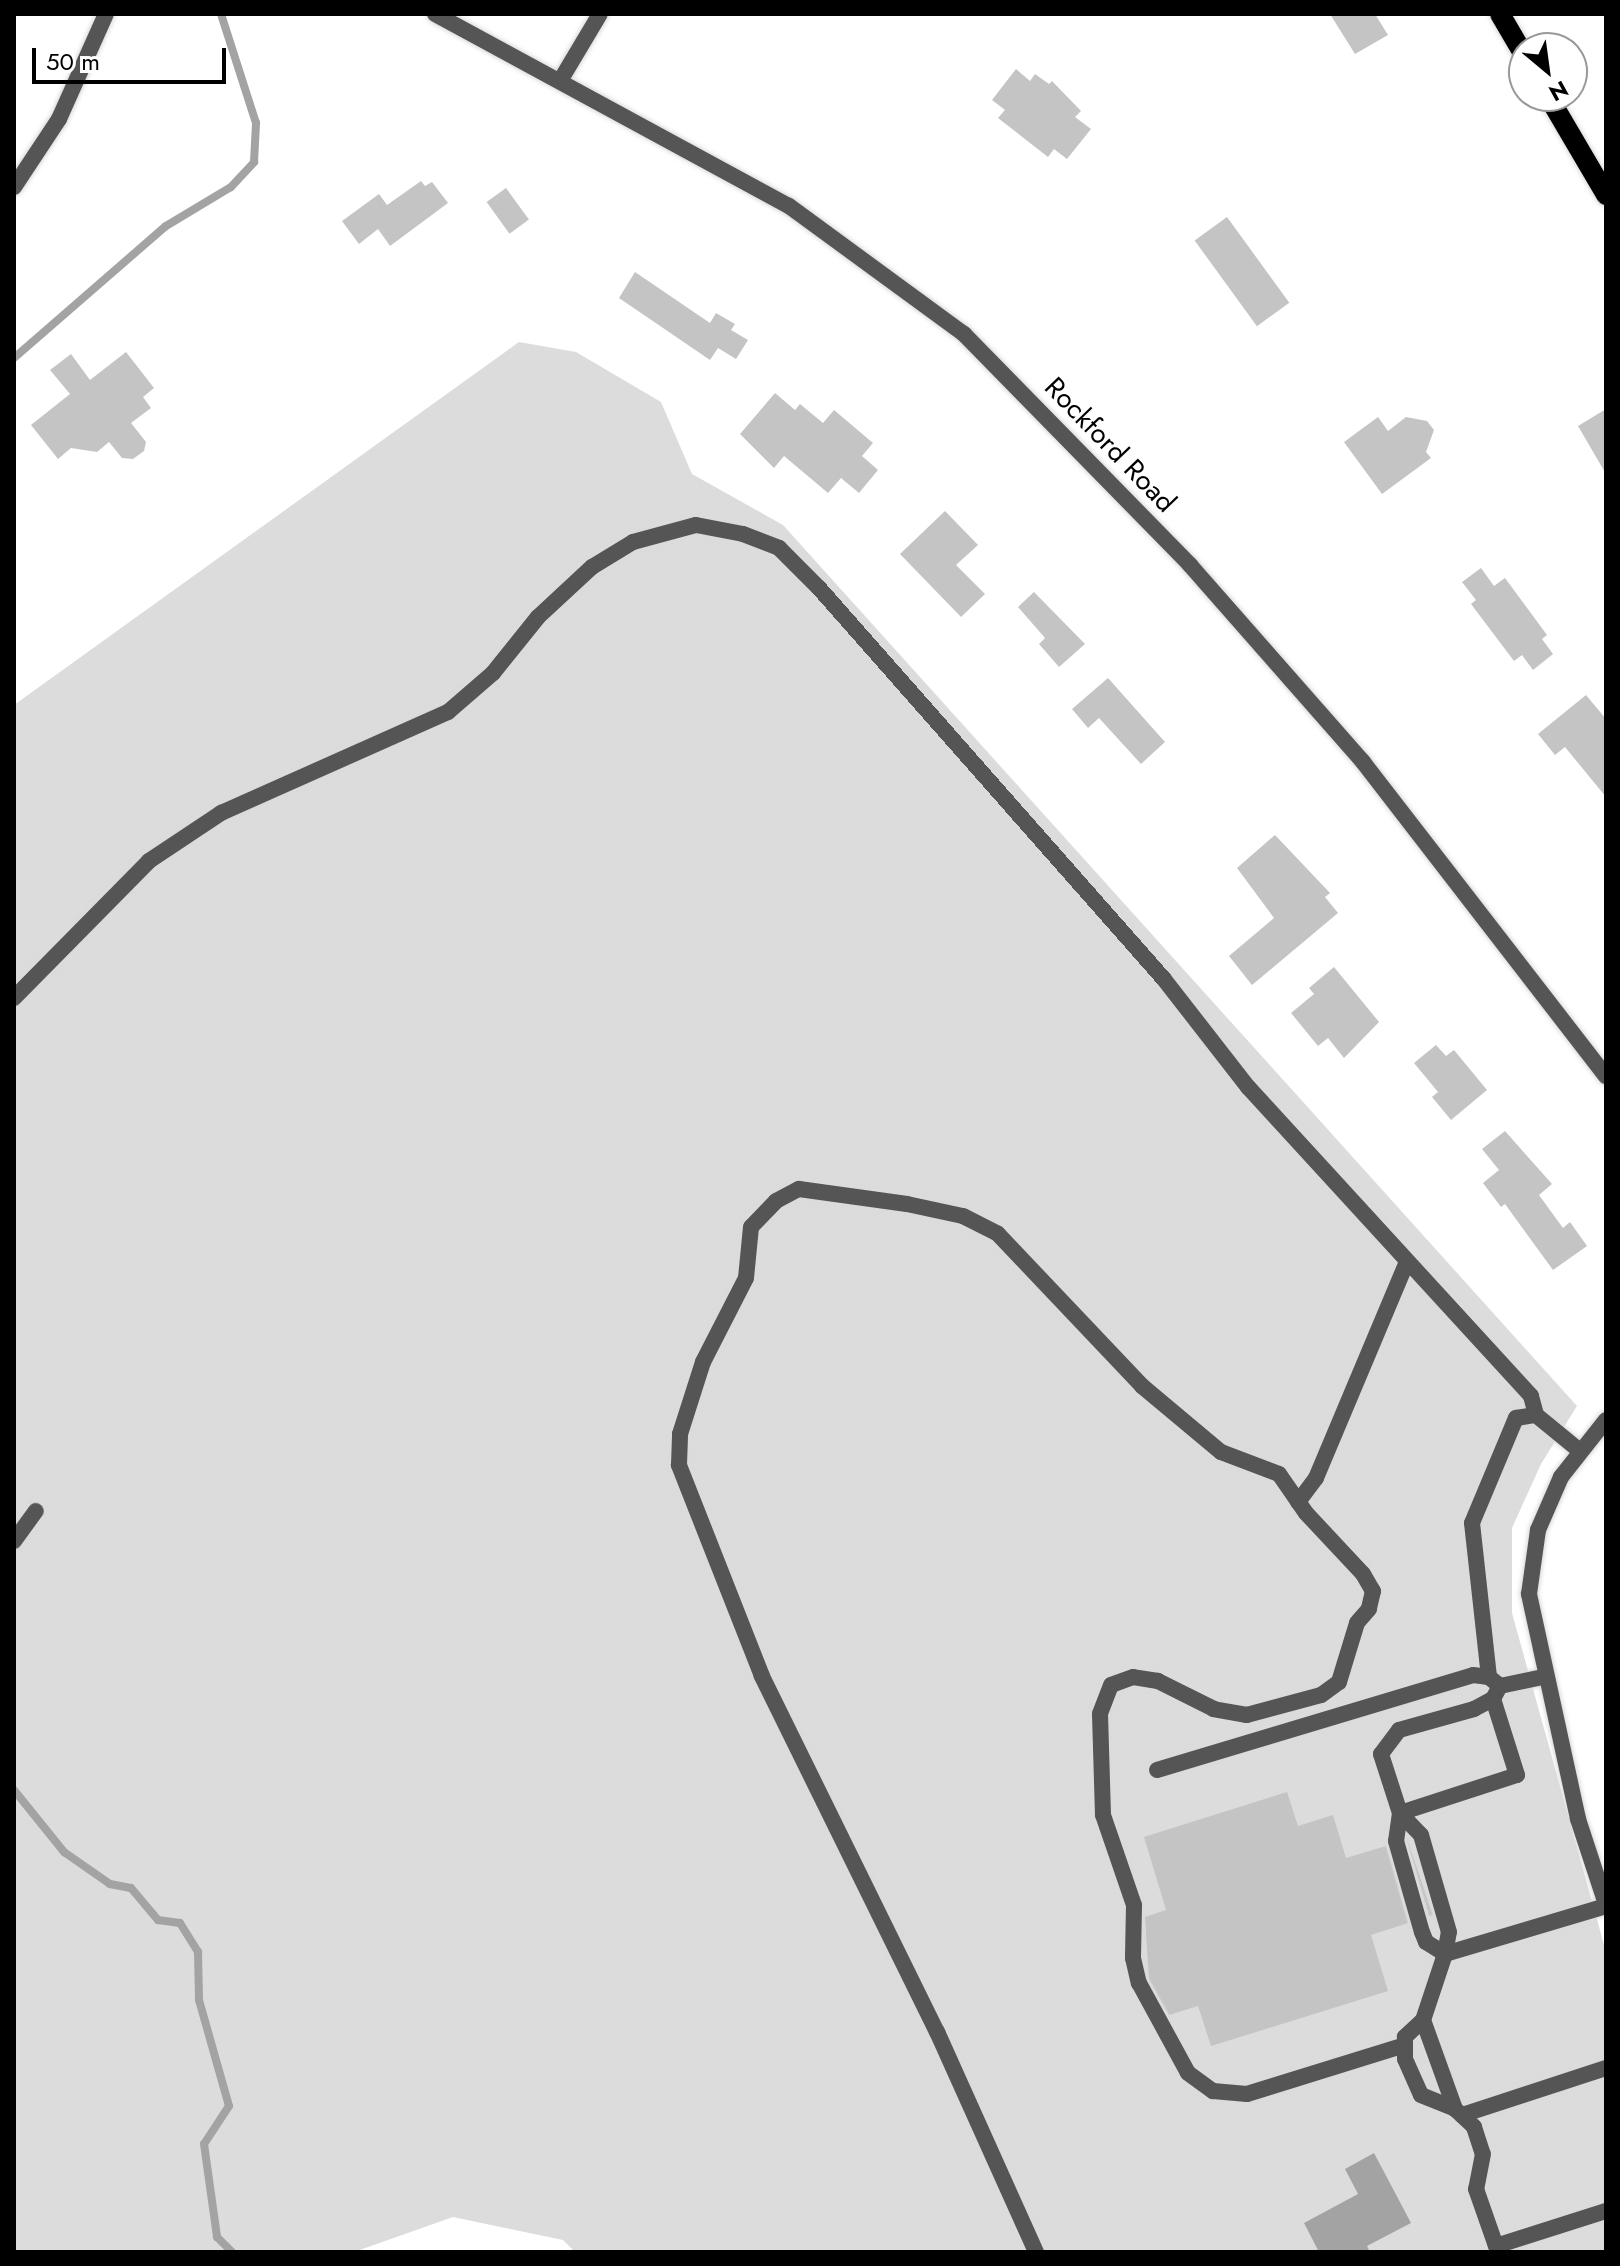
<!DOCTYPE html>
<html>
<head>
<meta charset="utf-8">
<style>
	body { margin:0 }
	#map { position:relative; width:1620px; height:2266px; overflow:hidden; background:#fff; font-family:Jost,sans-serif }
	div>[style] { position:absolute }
	.green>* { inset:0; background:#dcdcdc }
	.water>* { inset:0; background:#a3a3a3 }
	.stream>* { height:8px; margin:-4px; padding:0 4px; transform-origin:4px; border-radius:4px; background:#a3a3a3 }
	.building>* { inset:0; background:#c4c4c4; transform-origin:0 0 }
	.roads { filter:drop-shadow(0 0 2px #dbdbdb) drop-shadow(0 0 2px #dbdbdb) }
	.service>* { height:16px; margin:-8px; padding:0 8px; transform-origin:8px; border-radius:8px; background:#555 }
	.minor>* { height:16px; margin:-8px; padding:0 8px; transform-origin:8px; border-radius:8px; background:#555 }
	.primary>* { height:20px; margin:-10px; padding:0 10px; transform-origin:10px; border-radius:10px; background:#000 }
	span { translate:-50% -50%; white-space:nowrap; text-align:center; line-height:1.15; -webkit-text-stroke:6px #fff; paint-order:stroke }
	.street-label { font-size:28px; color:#000 }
	.frame { position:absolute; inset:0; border:16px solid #000; pointer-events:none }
	.north { position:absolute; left:1508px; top:32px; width:80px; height:80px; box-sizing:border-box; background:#fff; border:2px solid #999; border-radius:50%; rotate:151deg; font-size:22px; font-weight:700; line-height:32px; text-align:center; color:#000 }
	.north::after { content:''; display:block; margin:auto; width:28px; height:36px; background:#000; clip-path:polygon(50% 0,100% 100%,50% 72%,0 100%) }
	.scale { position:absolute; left:32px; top:48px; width:194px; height:36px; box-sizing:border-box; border:4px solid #000; border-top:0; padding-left:10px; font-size:24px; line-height:28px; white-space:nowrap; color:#000; -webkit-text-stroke:6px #fff; paint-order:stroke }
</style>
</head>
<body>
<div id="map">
	<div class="green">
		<div style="clip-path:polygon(519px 342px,576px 352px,661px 402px,692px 474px,783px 525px,1577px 1406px,1541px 1464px,1512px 1528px,1512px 1613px,1606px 1952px,1606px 2252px,575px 2252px,563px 2240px,453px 2217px,354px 2252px,14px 2252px,14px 705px)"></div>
	</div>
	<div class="water">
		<div style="clip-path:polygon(1374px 2153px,1411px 2223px,1367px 2246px,1370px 2252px,1319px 2252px,1304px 2223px,1358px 2194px,1345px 2169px)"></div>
	</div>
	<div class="stream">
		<div style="left:14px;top:358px;width:201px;rotate:-41deg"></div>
		<div style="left:166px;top:226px;width:76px;rotate:-31deg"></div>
		<div style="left:231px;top:187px;width:34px;rotate:-47deg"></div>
		<div style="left:254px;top:162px;width:39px;rotate:-87deg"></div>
		<div style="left:256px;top:123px;width:114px;rotate:-107.8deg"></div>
		<div style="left:14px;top:1790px;width:80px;rotate:51.1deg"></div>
		<div style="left:64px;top:1852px;width:56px;rotate:34.8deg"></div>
		<div style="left:110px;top:1884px;width:21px;rotate:11deg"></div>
		<div style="left:131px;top:1888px;width:42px;rotate:49.8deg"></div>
		<div style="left:158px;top:1920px;width:22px;rotate:8deg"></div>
		<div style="left:180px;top:1923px;width:34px;rotate:58deg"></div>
		<div style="left:198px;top:1952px;width:48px;rotate:88.8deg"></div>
		<div style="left:199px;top:2000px;width:110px;rotate:74.2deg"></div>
		<div style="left:229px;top:2106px;width:45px;rotate:123.3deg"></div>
		<div style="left:204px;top:2144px;width:94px;rotate:82deg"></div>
		<div style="left:217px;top:2237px;width:21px;rotate:45deg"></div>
	</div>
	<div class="building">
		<div style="clip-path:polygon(1330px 14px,1375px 14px,1388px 35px,1355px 54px)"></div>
		<div style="clip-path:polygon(1016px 69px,1030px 81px,1035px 74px,1049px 84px,1052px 81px,1081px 111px,1075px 117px,1091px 129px,1067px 159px,1054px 149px,1048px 157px,998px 118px,1005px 110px,992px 100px)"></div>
		<div style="clip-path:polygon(421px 181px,425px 186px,432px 182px,448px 203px,390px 246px,378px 229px,359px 244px,342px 221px,379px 194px,387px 205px)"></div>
		<div style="left:506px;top:188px;width:39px;height:24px;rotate:54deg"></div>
		<div style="left:1227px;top:217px;width:106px;height:40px;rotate:54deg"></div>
		<div style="clip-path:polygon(635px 272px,710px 323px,716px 313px,735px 324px,731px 330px,748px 340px,736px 359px,718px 348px,710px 360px,619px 298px)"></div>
		<div style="clip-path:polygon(126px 352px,154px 388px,143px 397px,151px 408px,131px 423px,146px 442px,144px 451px,133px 459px,122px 458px,109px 442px,97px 452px,71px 448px,58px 459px,31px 425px,70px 394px,50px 370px,71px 354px,90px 380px)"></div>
		<div style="clip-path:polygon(775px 393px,795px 410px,800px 404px,823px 423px,834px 410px,873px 443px,862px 456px,878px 470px,859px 493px,841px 478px,828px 493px,784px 456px,774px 468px,740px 434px)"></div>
		<div style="clip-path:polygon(1606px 409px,1606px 474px,1578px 426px)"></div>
		<div style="clip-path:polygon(1378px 417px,1388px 431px,1406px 417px,1427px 421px,1434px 430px,1426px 452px,1431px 458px,1382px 494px,1344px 442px)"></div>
		<div style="clip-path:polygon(945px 511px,978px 545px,956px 565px,985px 594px,961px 617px,900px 554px)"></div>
		<div style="clip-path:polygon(1481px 568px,1494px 586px,1505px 578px,1547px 635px,1542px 639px,1553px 654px,1533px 670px,1522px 655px,1514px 661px,1471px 604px,1476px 600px,1462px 582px)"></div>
		<div style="clip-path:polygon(1034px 592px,1085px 644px,1059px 667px,1039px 644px,1045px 638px,1018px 607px)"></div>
		<div style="clip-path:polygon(1108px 678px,1165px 742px,1141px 764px,1099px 718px,1088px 728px,1072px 709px)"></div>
		<div style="clip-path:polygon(1586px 695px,1606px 719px,1606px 797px,1565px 747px,1555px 755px,1538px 734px)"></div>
		<div style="clip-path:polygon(1275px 835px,1330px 893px,1325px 897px,1338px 913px,1252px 985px,1229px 956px,1274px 918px,1237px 868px)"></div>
		<div style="clip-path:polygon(1334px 967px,1379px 1022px,1344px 1058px,1328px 1038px,1318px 1046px,1291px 1013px,1314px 994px,1309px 988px)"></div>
		<div style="clip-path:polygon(1436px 1045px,1446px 1056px,1454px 1050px,1487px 1090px,1451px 1120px,1432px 1097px,1438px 1092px,1414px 1063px)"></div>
		<div style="clip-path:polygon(1505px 1131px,1552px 1184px,1539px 1195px,1563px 1228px,1570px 1222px,1587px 1246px,1553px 1270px,1505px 1204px,1501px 1207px,1483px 1183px,1499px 1170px,1482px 1149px)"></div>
		<div style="clip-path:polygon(1287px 1792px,1298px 1826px,1333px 1815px,1346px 1858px,1386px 1846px,1408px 1923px,1371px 1935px,1388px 1991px,1211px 2046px,1198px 2006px,1169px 2015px,1149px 1979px,1145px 1917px,1166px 1910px,1144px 1837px)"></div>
		<div style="clip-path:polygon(1407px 1839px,1433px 1915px,1429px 1916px,1407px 1840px)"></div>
	</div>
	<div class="roads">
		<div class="service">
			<div style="left:14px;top:998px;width:192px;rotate:-45.4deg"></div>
			<div style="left:149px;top:861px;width:87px;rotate:-33.7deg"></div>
			<div style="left:221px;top:813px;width:248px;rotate:-24deg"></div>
			<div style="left:448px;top:712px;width:60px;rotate:-40.9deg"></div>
			<div style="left:493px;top:673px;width:72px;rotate:-51.2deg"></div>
			<div style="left:538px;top:617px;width:74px;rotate:-42.8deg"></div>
			<div style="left:592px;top:567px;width:48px;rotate:-31.4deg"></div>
			<div style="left:633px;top:542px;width:65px;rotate:-15.1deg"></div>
			<div style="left:696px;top:525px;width:48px;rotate:10.8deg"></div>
			<div style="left:743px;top:534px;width:39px;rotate:21deg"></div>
			<div style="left:779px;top:548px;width:57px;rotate:45deg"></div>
			<div style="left:819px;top:588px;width:520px;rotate:48.59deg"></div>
			<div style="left:1163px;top:978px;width:138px;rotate:52.1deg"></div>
			<div style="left:1248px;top:1087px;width:419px;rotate:47.5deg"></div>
			<div style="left:1531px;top:1396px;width:20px;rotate:75deg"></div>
			<div style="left:1298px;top:1502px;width:30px;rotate:-53deg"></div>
			<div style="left:1316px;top:1478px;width:234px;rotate:-67.2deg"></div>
			<div style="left:14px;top:1541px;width:37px;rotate:-54deg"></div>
			<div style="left:1543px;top:1677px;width:44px;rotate:168.2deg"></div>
			<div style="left:1500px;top:1686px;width:14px;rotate:-141deg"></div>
			<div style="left:1489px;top:1677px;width:155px;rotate:-96.3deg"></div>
			<div style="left:1472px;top:1523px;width:114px;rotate:-67.3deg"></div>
			<div style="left:1516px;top:1418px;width:20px;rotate:-9deg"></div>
			<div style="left:1536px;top:1415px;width:57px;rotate:39.3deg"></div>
			<div style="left:1157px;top:1770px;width:330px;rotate:-16.7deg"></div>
			<div style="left:1473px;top:1675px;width:16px;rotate:7deg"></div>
			<div style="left:1400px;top:1813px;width:28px;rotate:98deg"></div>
			<div style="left:1396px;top:1841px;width:95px;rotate:74.1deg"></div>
			<div style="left:1422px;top:1932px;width:11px;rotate:68deg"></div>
			<div style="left:1426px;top:1942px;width:22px;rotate:32deg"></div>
			<div style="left:1445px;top:1954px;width:22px;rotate:-80deg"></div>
			<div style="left:1449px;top:1932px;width:101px;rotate:-106.1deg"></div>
			<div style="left:1421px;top:1835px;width:30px;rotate:-134deg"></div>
			<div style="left:1400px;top:1813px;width:62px;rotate:-107.9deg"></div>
			<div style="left:1381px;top:1754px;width:30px;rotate:-53deg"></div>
			<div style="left:1399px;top:1730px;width:78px;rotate:-15.6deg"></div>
			<div style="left:1474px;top:1709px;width:21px;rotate:-28deg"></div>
			<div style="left:1493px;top:1699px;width:15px;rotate:-62deg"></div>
			<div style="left:1400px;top:1813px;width:123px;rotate:-18deg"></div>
			<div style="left:1517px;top:1775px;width:80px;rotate:-107.5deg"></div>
			<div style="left:1606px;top:1906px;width:168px;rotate:163.4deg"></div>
			<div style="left:1445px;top:1954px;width:70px;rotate:108.4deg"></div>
			<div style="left:1423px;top:2020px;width:95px;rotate:70.2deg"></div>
			<div style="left:1455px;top:2109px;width:26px;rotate:43deg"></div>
			<div style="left:1474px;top:2127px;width:28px;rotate:72deg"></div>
			<div style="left:1483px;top:2154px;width:36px;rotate:101deg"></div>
			<div style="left:1476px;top:2189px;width:60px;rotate:70.7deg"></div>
			<div style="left:1496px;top:2246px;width:115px;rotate:-17.7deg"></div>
			<div style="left:1423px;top:2020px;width:25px;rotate:137deg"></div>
			<div style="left:1405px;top:2037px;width:22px;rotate:90deg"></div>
			<div style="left:1405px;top:2059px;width:39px;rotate:66deg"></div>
			<div style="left:1421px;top:2095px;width:37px;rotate:22deg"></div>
			<div style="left:1462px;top:2115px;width:151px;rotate:-18.1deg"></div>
			<div style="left:1036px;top:2252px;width:241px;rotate:-114.2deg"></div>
			<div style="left:937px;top:2032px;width:397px;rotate:-116.2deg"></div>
			<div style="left:762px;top:1676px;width:227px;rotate:-111.5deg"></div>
			<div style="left:679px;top:1465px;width:31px;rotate:-88deg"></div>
			<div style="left:680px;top:1434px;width:76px;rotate:-72.3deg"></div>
			<div style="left:703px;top:1362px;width:94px;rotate:-62.9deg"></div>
			<div style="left:746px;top:1278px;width:51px;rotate:-84.4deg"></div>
			<div style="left:751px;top:1227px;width:36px;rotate:-46deg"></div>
			<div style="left:776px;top:1201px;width:26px;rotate:-28deg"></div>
			<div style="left:799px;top:1189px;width:109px;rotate:7.9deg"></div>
			<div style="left:907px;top:1204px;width:57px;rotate:12.1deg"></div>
			<div style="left:963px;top:1216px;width:39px;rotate:27deg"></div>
			<div style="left:998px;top:1234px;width:209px;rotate:46.5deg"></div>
			<div style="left:1142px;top:1386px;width:103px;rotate:39.9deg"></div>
			<div style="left:1221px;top:1452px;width:62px;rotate:20.8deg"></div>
			<div style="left:1279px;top:1474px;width:47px;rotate:55.3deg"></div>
			<div style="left:1306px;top:1513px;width:83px;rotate:46.9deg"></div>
			<div style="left:1363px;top:1574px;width:20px;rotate:60deg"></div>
			<div style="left:1373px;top:1591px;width:18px;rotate:103deg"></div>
			<div style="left:1369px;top:1609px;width:18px;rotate:131deg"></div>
			<div style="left:1357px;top:1623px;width:62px;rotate:107deg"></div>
			<div style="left:1339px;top:1682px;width:22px;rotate:144deg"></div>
			<div style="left:1321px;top:1695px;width:77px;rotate:164.9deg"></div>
			<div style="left:1247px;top:1715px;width:34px;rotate:-170deg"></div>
			<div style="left:1214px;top:1709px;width:63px;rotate:-153.4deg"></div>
			<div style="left:1158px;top:1681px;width:25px;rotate:-171deg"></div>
			<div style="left:1133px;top:1677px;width:23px;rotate:160deg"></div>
			<div style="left:1111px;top:1685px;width:31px;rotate:111deg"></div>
			<div style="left:1100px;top:1714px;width:101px;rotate:88.3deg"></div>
			<div style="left:1103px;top:1815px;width:95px;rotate:71deg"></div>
			<div style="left:1134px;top:1905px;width:53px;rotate:91.1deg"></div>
			<div style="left:1133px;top:1958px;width:26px;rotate:77deg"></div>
			<div style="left:1139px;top:1983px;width:102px;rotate:61.4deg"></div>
			<div style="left:1188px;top:2073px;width:31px;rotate:36deg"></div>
			<div style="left:1213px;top:2091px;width:34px;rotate:5deg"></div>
			<div style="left:1247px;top:2094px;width:165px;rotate:-17.2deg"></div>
		</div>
		<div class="minor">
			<div style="left:435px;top:14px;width:403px;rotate:28.5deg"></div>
			<div style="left:789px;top:206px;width:217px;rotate:36.2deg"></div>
			<div style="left:964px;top:334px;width:323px;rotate:45.6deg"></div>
			<div style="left:1190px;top:565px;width:262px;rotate:48.7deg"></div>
			<div style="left:1363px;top:762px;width:397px;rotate:52.3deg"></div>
			<div style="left:560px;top:81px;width:78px;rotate:-59.2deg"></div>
			<div style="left:14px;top:187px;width:82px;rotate:-56.5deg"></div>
			<div style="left:59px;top:119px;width:115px;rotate:-65.9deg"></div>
			<div style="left:1606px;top:1420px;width:73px;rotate:128.3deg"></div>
			<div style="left:1561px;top:1477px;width:58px;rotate:113.5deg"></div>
			<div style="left:1538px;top:1530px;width:65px;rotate:98deg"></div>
			<div style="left:1529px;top:1594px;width:230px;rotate:77.7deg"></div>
			<div style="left:1578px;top:1819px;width:89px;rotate:71.8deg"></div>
		</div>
		<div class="primary">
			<div style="left:1500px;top:14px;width:48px;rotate:59.7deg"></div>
			<div style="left:1548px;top:96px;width:115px;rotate:59.6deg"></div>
		</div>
	</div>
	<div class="street-label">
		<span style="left:1110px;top:445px;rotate:46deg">Rockford Road</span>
	</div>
	<div class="frame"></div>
	<div class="north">N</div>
	<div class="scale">50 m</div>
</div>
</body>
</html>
